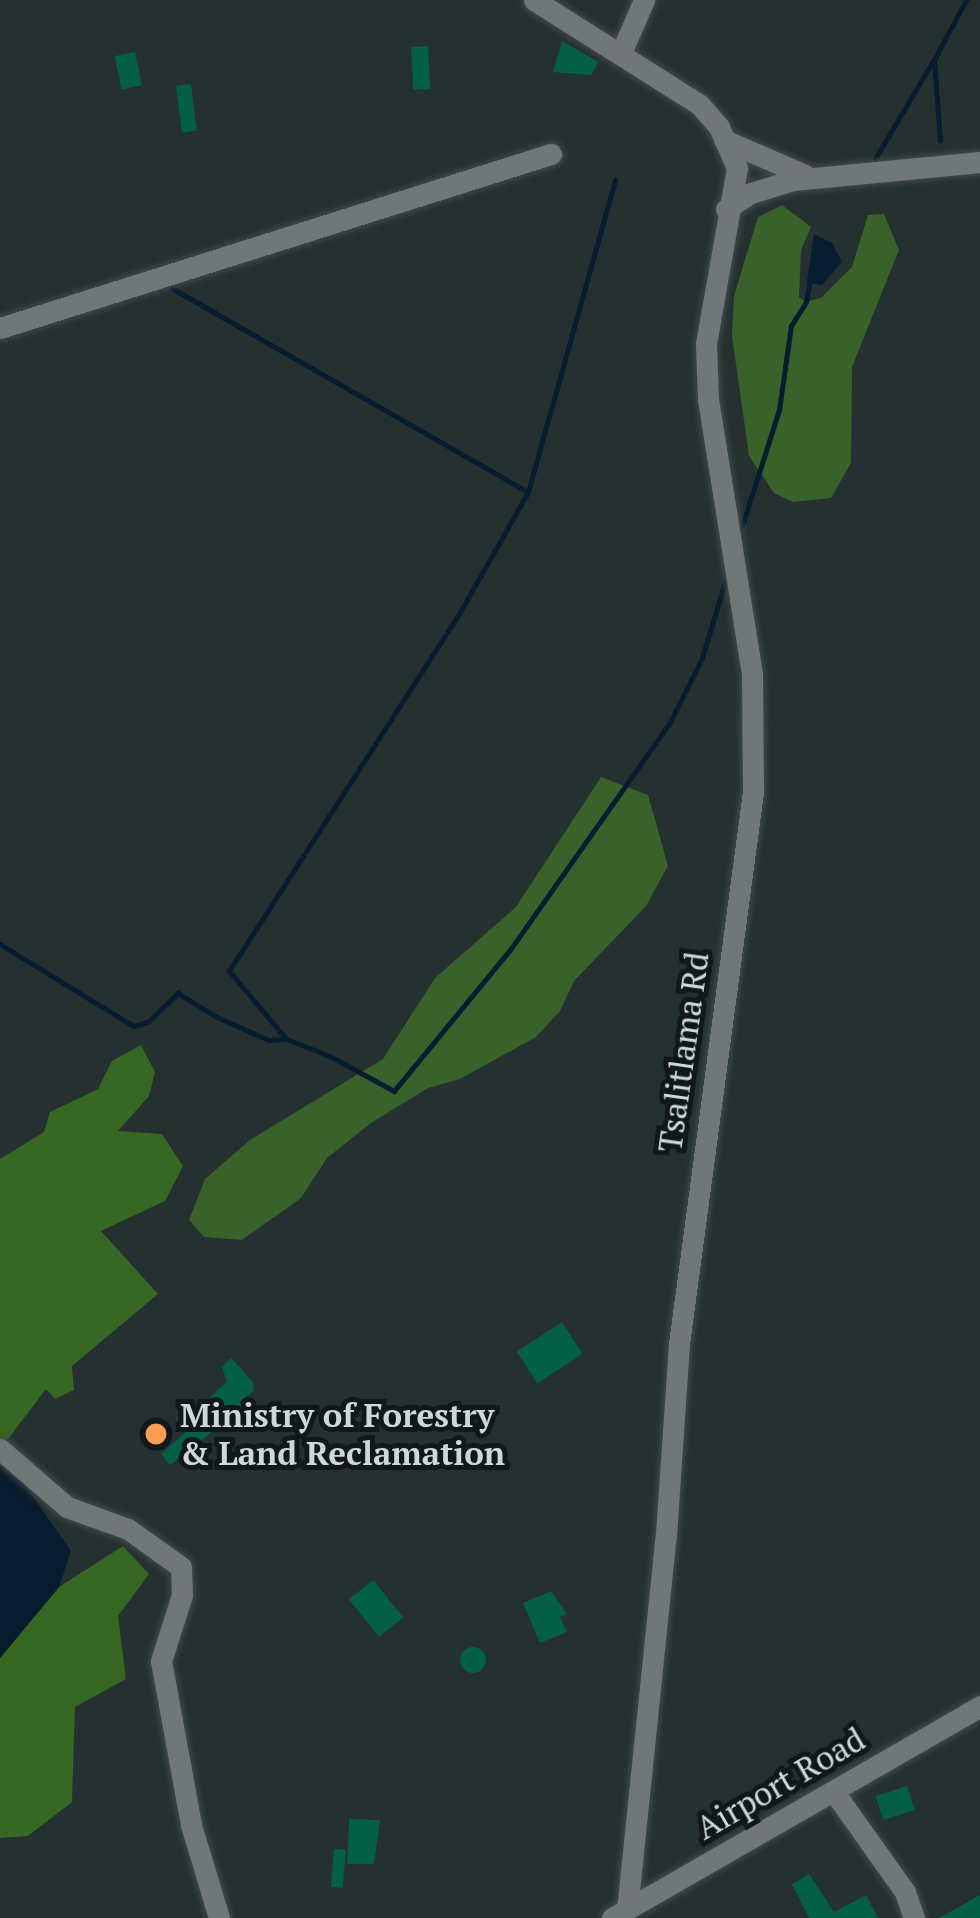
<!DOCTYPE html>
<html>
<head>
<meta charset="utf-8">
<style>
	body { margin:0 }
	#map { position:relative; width:980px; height:1918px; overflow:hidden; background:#253030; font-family:"PT Serif",serif }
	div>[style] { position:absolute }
	.green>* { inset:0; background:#386229 }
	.forest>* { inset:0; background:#366723 }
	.water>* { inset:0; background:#081c2f }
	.stream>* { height:4.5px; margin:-2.25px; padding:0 2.25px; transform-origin:2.25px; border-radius:2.25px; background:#081c2f }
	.building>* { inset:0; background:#036045; transform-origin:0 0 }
	.round { border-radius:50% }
	.roads { filter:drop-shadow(0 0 3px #404b4b) drop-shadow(0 0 3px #404b4b) }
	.minor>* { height:21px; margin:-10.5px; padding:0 10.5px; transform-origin:10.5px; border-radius:10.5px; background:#717677 }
	.dots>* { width:33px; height:33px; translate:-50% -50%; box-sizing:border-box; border:6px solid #121717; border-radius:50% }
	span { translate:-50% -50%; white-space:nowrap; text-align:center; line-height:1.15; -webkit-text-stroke:10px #121717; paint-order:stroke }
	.street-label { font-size:33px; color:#d0d7d7 }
	.poi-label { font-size:33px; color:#d0d7d7; font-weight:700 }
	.left { translate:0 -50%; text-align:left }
</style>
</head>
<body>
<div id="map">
	<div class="green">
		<div style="clip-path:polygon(782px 205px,811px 227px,801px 250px,799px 297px,805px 302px,821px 298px,852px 267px,868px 215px,884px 214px,899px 250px,852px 367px,851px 463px,831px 498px,793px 502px,774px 493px,749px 456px,732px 336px,734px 296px,758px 217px)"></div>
		<div style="clip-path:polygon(601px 777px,648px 795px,668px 866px,646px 906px,574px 981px,560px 1011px,536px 1037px,460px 1079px,428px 1088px,371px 1123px,327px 1158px,301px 1198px,242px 1240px,204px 1237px,189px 1220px,205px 1179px,250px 1140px,383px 1059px,435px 978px,516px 907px)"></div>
	</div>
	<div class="forest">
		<div style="clip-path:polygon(141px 1045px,155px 1072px,149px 1096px,118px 1131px,162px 1134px,183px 1166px,165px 1201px,101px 1231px,158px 1294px,72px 1366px,74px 1390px,55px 1399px,46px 1389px,5px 1443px,0 1439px,0 1159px,44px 1132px,50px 1112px,98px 1089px,112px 1061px)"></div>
		<div style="clip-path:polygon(123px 1546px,149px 1574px,118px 1616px,126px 1679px,75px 1707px,72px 1802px,28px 1836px,0 1838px,0 1658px,59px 1587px)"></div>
	</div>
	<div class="water">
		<div style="clip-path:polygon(814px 234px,832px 243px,842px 262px,822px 285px,807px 282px)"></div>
		<div style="clip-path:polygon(0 1465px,24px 1484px,71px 1551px,59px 1587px,0 1658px)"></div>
	</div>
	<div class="stream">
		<div style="left:940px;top:141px;width:81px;rotate:-94.2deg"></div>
		<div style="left:934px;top:60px;width:68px;rotate:-61.9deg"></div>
		<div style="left:875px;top:159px;width:114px;rotate:-59.4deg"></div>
		<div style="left:172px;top:288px;width:408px;rotate:29.8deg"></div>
		<div style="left:742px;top:526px;width:122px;rotate:-72.3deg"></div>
		<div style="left:779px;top:410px;width:85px;rotate:-81.9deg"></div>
		<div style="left:791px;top:326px;width:28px;rotate:-58deg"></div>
		<div style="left:806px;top:302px;width:23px;rotate:-80deg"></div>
		<div style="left:0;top:944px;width:157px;rotate:31.5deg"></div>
		<div style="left:134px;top:1026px;width:15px;rotate:-16deg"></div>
		<div style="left:148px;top:1022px;width:42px;rotate:-44deg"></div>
		<div style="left:178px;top:993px;width:46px;rotate:31.6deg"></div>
		<div style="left:217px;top:1017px;width:57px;rotate:23.9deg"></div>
		<div style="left:269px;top:1040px;width:18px;rotate:-3deg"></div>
		<div style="left:287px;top:1039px;width:48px;rotate:21.8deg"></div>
		<div style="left:332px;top:1057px;width:71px;rotate:28.7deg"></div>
		<div style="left:394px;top:1091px;width:183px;rotate:-50.6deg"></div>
		<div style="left:510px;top:950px;width:276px;rotate:-54.9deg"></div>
		<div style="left:669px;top:724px;width:74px;rotate:-63.4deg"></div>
		<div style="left:702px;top:658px;width:87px;rotate:-73.2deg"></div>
		<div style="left:286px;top:1039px;width:89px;rotate:-130deg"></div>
		<div style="left:229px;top:971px;width:425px;rotate:-57.2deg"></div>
		<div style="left:459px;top:614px;width:140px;rotate:-60.5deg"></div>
		<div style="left:528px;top:492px;width:324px;rotate:-74.4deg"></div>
	</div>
	<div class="building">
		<div style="clip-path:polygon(562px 41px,599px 62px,591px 75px,553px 72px)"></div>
		<div style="left:428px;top:46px;width:43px;height:17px;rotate:87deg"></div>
		<div style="left:135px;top:52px;width:34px;height:21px;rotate:78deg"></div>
		<div style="left:191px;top:84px;width:47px;height:15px;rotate:83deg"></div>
		<div style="left:562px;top:1322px;width:38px;height:54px;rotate:57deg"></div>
		<div style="clip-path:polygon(231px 1358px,253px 1382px,254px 1391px,239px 1402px,244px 1407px,170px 1465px,161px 1454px,217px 1404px,210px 1397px,227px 1382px,222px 1367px)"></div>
		<div style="left:373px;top:1580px;width:48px;height:31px;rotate:51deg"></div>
		<div style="clip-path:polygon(551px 1591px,567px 1614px,560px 1617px,567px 1632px,540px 1643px,523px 1603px)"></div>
		<div class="round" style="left:460px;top:1647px;width:26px;height:26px"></div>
		<div style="left:907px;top:1786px;width:25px;height:33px;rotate:72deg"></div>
		<div style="clip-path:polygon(349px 1819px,380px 1820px,374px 1864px,347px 1864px)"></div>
		<div style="left:334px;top:1849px;width:12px;height:38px;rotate:5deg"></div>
		<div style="clip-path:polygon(809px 1874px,834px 1912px,866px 1895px,878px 1918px,809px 1918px,792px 1884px)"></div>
		<div style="clip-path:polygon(980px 1895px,980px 1918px,939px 1918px)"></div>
	</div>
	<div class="roads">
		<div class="minor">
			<div style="left:534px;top:0;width:196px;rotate:32.3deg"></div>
			<div style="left:700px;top:105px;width:29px;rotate:49deg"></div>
			<div style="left:719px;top:127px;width:45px;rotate:66.3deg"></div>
			<div style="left:737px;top:168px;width:179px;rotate:100deg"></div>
			<div style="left:706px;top:344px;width:55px;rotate:87.9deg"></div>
			<div style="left:708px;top:399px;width:278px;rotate:80.9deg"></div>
			<div style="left:752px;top:674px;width:118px;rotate:89.5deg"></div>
			<div style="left:753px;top:792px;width:557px;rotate:97.64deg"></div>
			<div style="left:679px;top:1344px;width:189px;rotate:93.9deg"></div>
			<div style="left:666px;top:1533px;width:377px;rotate:95.9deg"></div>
			<div style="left:621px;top:53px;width:58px;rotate:-66.5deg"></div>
			<div style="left:724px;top:140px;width:88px;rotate:23.4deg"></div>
			<div style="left:726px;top:209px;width:30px;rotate:-33deg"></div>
			<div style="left:751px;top:193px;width:44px;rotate:-17.2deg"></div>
			<div style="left:793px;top:180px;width:188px;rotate:-5.5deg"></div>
			<div style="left:0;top:328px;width:578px;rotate:-17.53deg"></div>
			<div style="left:0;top:1449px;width:89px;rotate:40.9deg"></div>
			<div style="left:67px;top:1507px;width:65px;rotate:19.8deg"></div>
			<div style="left:128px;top:1529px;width:65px;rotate:35.6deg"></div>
			<div style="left:181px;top:1567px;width:28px;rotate:88deg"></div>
			<div style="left:182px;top:1595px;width:69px;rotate:107.7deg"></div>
			<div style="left:161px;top:1661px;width:167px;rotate:79.6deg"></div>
			<div style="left:191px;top:1825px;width:97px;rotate:73.2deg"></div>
			<div style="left:834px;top:1792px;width:123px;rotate:54.6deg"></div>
			<div style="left:905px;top:1892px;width:28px;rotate:71deg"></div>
			<div style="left:612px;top:1918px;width:425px;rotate:-29.9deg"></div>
		</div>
	</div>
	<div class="dots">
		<div style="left:156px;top:1434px;background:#fc9d54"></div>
	</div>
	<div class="street-label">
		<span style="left:683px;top:1052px;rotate:-82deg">Tsalitlama Rd</span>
		<span style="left:780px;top:1783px;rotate:-30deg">Airport Road</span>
	</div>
	<div class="poi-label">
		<span class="left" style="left:180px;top:1434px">Ministry of Forestry<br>&amp; Land Reclamation</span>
	</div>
</div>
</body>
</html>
